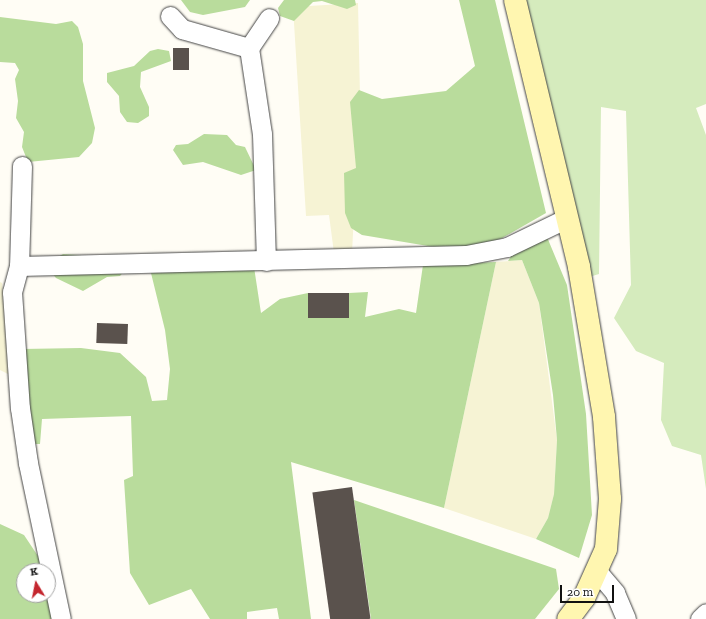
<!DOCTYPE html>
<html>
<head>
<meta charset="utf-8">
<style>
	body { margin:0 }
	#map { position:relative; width:706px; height:619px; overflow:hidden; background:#fffdf5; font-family:"Zilla Slab",serif }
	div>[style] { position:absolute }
	.farmland>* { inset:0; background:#f6f3d4 }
	.green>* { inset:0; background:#d5ebbd }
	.forest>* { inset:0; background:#b9dc9c }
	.building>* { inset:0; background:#5a524d; transform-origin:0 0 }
	.roads { filter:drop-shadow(0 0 1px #444) drop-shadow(0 0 1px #444) }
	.street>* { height:19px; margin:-9.5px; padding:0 9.5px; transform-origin:9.5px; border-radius:9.5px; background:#fff }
	.secondary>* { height:22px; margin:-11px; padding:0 11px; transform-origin:11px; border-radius:11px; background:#fff6b0 }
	span { translate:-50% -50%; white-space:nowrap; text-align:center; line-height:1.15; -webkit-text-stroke:4px #fff; paint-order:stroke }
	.north { position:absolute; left:16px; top:563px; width:40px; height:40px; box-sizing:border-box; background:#fff; border:1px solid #a0a0a0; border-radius:50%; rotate:350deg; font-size:11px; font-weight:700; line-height:16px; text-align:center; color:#111 }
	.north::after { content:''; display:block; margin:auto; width:14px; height:18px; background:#c4262e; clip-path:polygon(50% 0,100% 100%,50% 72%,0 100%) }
	.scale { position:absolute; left:560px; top:585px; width:54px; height:18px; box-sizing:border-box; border:2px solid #111; border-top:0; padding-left:5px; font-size:12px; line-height:14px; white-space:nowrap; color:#111; -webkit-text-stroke:3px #fff; paint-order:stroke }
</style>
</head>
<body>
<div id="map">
	<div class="farmland">
		<div style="clip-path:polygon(358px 3px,360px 96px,352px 253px,334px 253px,329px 215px,306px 216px,293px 7px)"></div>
		<div style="clip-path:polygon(522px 260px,539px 303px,557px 440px,554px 494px,548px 518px,536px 539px,444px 508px,496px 262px)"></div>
		<div style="clip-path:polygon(0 282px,2px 283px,12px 376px,0 370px)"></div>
	</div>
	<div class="green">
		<div style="clip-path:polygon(522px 0,706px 0,706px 104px,696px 108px,706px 135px,706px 489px,701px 455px,672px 446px,661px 420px,664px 363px,636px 351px,614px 318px,631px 285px,626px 111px,601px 107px,599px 274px,589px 277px)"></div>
	</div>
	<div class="forest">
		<div style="clip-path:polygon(181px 0,250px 0,245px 7px,203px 15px,190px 12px)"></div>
		<div style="clip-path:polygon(284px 0,355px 0,356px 5px,347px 9px,322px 1px,313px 2px,294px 21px,280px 16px,278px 8px)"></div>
		<div style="clip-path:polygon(459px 0,495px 0,546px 213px,490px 245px,446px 249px,362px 235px,351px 228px,345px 213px,344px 173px,356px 168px,350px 102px,359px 90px,382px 99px,446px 91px,475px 66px)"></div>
		<div style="clip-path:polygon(0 17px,56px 24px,72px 21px,78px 27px,83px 44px,83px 81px,95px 128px,92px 143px,79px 157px,28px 162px,22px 147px,24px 132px,16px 118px,18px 101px,15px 79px,19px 70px,15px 63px,0 62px)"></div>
		<div style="clip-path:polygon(158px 49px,169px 51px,171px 61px,141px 72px,140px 87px,149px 107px,149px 116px,138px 123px,127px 122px,120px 112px,119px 96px,107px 82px,107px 73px,134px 66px,150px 51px)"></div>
		<div style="clip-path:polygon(204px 134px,227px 135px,236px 145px,245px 147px,256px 170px,241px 175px,203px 162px,183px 165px,173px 150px,176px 145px,188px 144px)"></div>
		<div style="clip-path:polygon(547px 237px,567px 285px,586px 414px,592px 515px,579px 558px,536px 539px,548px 518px,554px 494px,557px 440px,553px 395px,539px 303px,522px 260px,508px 261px,513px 253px)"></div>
		<div style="clip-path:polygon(63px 254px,79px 255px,126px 269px,120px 276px,107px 277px,83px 291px,56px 278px,49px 270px,52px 261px)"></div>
		<div style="clip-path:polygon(496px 262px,444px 508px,291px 462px,311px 619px,279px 619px,277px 608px,247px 612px,247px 619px,210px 619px,191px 589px,149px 605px,130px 573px,124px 480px,133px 476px,131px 416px,42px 419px,40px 444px,32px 444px,22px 349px,81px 348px,120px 353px,146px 377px,152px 401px,167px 400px,170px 369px,165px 330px,150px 269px,254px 267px,261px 313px,280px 299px,308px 293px,308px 318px,349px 318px,349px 293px,368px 292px,365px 317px,399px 309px,416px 313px,423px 265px)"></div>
		<div style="clip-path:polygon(354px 500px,556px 569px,559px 589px,535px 619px,371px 619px)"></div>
		<div style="clip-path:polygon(0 524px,24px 535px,44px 565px,45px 571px,24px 571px,24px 595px,48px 595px,53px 619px,0 619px)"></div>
	</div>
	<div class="building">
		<div style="left:173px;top:48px;width:16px;height:22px"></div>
		<div style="left:308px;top:293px;width:41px;height:25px"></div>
		<div style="left:97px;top:323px;width:31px;height:20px;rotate:2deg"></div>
		<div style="left:352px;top:487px;width:133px;height:40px;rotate:82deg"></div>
	</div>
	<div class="roads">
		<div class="street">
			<div style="left:170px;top:16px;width:18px;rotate:47deg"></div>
			<div style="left:182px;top:29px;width:70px;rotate:15.8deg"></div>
			<div style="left:249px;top:48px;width:36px;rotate:-56deg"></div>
			<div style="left:249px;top:48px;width:87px;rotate:81.4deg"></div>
			<div style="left:262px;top:134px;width:127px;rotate:88.2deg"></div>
			<div style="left:22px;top:166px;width:100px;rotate:91.7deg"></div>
			<div style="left:19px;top:266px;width:27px;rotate:105deg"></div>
			<div style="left:12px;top:292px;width:116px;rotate:86.1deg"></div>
			<div style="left:20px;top:408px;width:56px;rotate:81.7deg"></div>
			<div style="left:28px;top:463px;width:159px;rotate:78.1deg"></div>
			<div style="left:19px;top:266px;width:447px;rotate:-1.4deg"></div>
			<div style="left:466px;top:255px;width:42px;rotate:-11deg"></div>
			<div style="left:507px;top:247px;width:67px;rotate:-25.8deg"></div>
			<div style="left:596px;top:570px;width:30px;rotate:50deg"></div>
			<div style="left:615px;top:593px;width:28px;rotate:67deg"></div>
			<div style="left:700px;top:619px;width:8px;rotate:-45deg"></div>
		</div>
		<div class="secondary">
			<div style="left:515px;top:0;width:275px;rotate:76.5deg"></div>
			<div style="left:579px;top:267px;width:152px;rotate:80.5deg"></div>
			<div style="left:604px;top:417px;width:82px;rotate:85.8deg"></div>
			<div style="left:610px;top:499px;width:50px;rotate:94.6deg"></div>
			<div style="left:606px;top:549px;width:54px;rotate:114.2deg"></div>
			<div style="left:584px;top:598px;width:26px;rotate:127deg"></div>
		</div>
	</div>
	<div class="north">K</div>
	<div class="scale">20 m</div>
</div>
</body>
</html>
